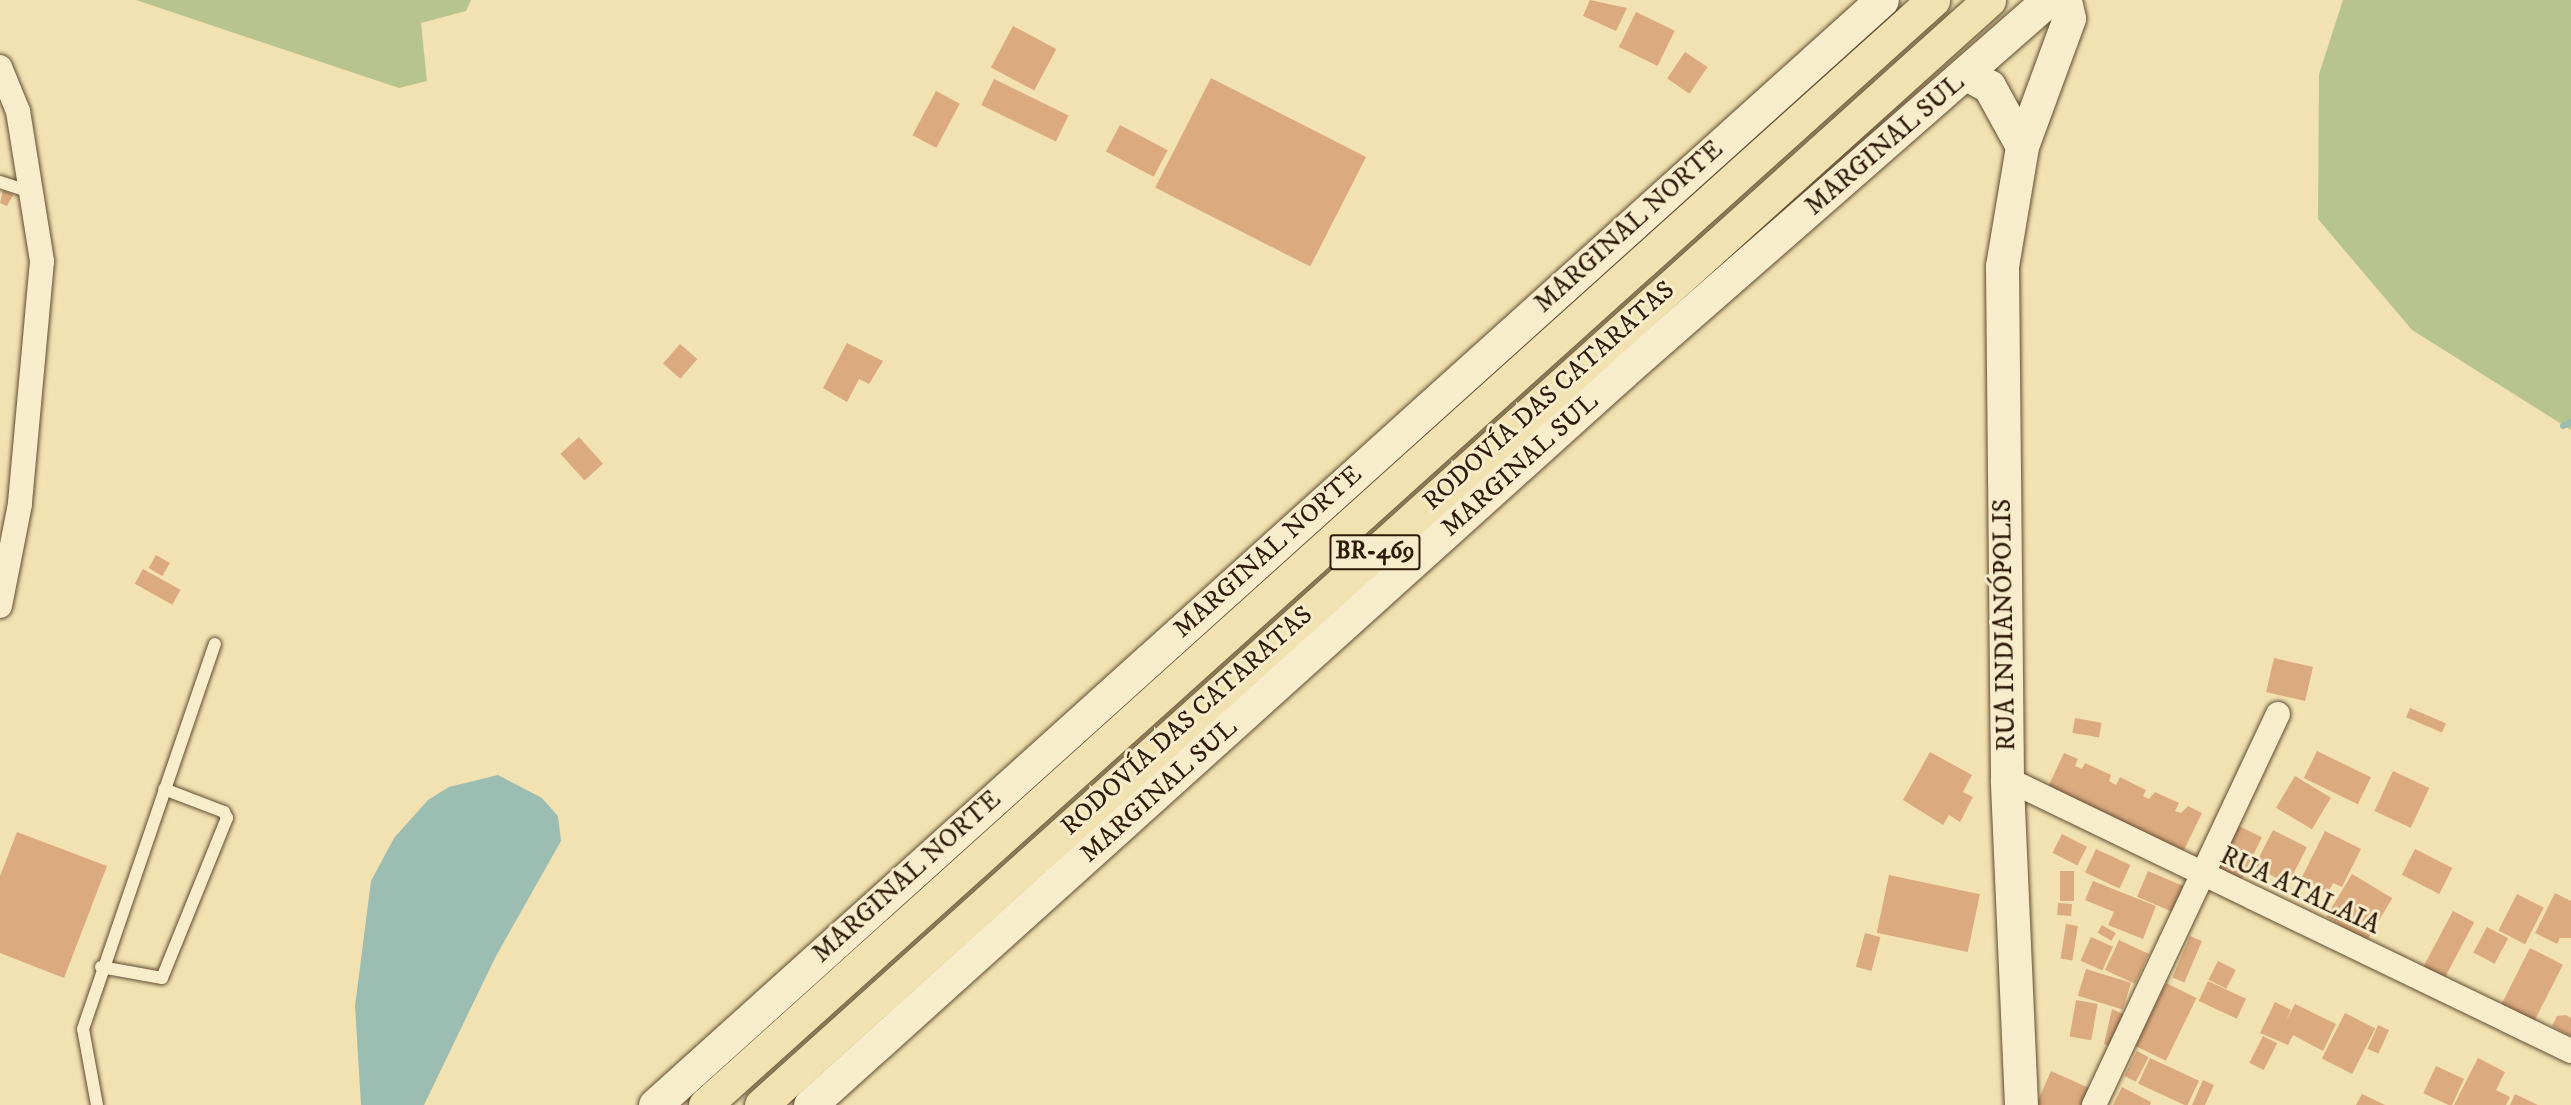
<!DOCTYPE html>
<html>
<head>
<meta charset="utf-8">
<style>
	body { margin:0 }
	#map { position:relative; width:2571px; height:1105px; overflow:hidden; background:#f3e2b1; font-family:"IM FELL DW Pica",serif }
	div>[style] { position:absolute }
	.green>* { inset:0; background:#b8c48e }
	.water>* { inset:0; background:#9cbdb2 }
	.stream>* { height:6px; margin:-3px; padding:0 3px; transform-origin:3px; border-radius:3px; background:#9cbdb2 }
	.building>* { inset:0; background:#dcaa7f; transform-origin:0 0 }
	.roads { filter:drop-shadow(0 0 2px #604c32) drop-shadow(0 0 2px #604c32) }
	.lane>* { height:12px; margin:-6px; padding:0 6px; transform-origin:6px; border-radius:6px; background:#f7eccc }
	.street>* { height:24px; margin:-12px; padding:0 12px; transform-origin:12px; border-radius:12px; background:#f7eccc }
	.secondary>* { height:33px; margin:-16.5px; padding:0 16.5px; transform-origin:16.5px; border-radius:16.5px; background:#f7eccc }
	.highway>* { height:33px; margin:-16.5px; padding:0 16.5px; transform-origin:16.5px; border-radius:16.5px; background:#f3e2b1 }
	span { translate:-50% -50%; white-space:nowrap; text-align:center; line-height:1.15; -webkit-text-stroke:6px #f7eccc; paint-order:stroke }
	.shield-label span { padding:2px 4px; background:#f7eccc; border:2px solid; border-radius:4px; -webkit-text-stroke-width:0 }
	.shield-label { font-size:24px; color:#2f1a08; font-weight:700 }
	.street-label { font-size:26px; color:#2f1a08 }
</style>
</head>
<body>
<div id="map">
	<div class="green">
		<div style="clip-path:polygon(136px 0,471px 0,466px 11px,421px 23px,427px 81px,399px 88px)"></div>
		<div style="clip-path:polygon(2343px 0,2571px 0,2571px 430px,2412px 330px,2318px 219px,2319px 74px)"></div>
	</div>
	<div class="water">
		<div style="clip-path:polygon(498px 775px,542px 798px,558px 816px,561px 841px,496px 956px,424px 1105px,361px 1105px,355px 1006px,371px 881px,394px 838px,428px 800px,449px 787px)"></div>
	</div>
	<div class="stream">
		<div style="left:2563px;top:426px;width:9px;rotate:-27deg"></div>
	</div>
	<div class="building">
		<div style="clip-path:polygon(1590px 0,1627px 8px,1616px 31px,1583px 16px)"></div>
		<div style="left:1636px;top:12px;width:43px;height:39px;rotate:26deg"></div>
		<div style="left:1013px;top:26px;width:49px;height:47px;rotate:28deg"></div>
		<div style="left:1685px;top:52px;width:27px;height:32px;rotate:34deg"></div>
		<div style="left:1211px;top:78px;width:174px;height:123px;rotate:27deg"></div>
		<div style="left:994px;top:79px;width:83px;height:29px;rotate:26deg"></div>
		<div style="left:936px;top:91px;width:27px;height:50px;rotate:28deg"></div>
		<div style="left:1120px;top:125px;width:54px;height:30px;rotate:28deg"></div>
		<div style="clip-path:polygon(3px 190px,13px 195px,7px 206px,0 203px)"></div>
		<div style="clip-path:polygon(847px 343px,883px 361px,869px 384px,859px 379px,847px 402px,823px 388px)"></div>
		<div style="left:680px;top:344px;width:23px;height:26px;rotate:41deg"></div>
		<div style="left:579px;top:437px;width:36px;height:25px;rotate:48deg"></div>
		<div style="left:156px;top:555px;width:16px;height:15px;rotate:30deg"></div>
		<div style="left:143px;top:569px;width:43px;height:17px;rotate:29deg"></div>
		<div style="left:2274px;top:658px;width:40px;height:35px;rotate:13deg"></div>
		<div style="left:2410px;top:708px;width:39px;height:10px;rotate:23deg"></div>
		<div style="left:2075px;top:718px;width:27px;height:15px;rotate:10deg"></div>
		<div style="left:2317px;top:751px;width:60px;height:30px;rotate:26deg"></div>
		<div style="clip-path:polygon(1930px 752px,1972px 775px,1963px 792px,1973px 797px,1960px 822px,1949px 815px,1943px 825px,1903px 800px)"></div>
		<div style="clip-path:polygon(2064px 753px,2078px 759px,2075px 766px,2082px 769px,2085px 763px,2111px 775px,2109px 781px,2116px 785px,2120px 777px,2146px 790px,2143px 796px,2149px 799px,2155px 792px,2179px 803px,2175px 811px,2181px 813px,2188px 806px,2202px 813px,2182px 854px,2046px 791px)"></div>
		<div style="left:2393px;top:771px;width:40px;height:44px;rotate:25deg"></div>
		<div style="left:2295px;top:776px;width:42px;height:37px;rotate:31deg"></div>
		<div style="left:2235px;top:824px;width:30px;height:51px;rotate:26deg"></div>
		<div style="left:2273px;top:830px;width:38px;height:41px;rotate:27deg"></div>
		<div style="clip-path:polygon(2325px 831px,2361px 849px,2342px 887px,2333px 883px,2328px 893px,2301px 879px)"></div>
		<div style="clip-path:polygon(17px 832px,107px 866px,64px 978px,0 953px,0 876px)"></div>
		<div style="left:2062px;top:834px;width:28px;height:21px;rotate:27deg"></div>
		<div style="left:2096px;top:849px;width:38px;height:26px;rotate:25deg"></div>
		<div style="left:2415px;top:849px;width:42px;height:29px;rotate:27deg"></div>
		<div style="left:2060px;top:871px;width:14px;height:30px"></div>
		<div style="left:2148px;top:871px;width:39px;height:28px;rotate:23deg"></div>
		<div style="left:2352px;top:874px;width:47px;height:50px;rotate:31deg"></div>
		<div style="left:1889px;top:875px;width:93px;height:59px;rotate:12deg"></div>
		<div style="clip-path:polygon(2093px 881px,2156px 906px,2143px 939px,2108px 925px,2114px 912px,2085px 900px)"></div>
		<div style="clip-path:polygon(2555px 893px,2571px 901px,2571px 938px,2560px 938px,2557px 944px,2535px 933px)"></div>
		<div style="left:2517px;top:894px;width:30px;height:41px;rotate:27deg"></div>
		<div style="left:2058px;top:903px;width:14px;height:12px;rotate:4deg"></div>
		<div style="left:2453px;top:911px;width:24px;height:65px;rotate:28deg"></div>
		<div style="left:2066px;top:924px;width:12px;height:35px;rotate:9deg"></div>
		<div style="left:2102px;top:925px;width:16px;height:9px;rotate:30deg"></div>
		<div style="left:2487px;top:927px;width:24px;height:29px;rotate:28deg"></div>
		<div style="left:1865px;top:933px;width:16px;height:35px;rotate:15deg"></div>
		<div style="left:2190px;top:936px;width:13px;height:45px;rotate:23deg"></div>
		<div style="left:2091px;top:937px;width:24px;height:26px;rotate:24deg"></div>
		<div style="left:2119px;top:940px;width:33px;height:33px;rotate:25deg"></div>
		<div style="left:2530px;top:948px;width:37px;height:67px;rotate:27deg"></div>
		<div style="left:2218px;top:961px;width:20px;height:21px;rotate:27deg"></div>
		<div style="left:2086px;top:969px;width:47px;height:28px;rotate:17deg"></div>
		<div style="left:2208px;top:981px;width:42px;height:22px;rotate:25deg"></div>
		<div style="left:2166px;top:983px;width:34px;height:70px;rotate:26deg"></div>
		<div style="left:2076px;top:1000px;width:22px;height:37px;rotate:10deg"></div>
		<div style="clip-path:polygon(2275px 1002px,2291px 1010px,2285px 1023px,2295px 1004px,2336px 1024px,2323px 1051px,2293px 1035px,2288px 1045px,2260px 1033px)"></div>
		<div style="clip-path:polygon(2112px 1009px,2130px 1017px,2116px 1049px,2104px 1044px)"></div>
		<div style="left:2345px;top:1013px;width:34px;height:51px;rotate:27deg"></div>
		<div style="clip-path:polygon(2566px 1015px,2571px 1018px,2571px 1036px,2552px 1026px,2557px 1016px)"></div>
		<div style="left:2378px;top:1025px;width:12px;height:26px;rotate:24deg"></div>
		<div style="left:2263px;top:1036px;width:16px;height:30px;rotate:27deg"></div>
		<div style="left:2137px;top:1051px;width:13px;height:28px;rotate:27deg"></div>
		<div style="left:2150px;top:1058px;width:54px;height:28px;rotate:25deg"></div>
		<div style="clip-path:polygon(2478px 1058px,2505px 1072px,2496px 1090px,2510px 1097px,2506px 1105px,2454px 1105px)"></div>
		<div style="left:2436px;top:1066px;width:31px;height:30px;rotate:25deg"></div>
		<div style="clip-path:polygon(2051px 1071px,2089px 1088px,2081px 1105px,2036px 1105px)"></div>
		<div style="clip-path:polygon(2203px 1080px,2214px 1085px,2205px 1105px,2192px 1105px)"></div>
		<div style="clip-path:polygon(2122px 1087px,2151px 1102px,2150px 1105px,2113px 1105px)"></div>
		<div style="clip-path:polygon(2362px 1094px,2385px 1105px,2356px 1105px)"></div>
		<div style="clip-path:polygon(2515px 1094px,2538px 1105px,2510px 1105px)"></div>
	</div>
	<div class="roads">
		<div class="lane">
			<div style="left:0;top:182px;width:33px;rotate:18deg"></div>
			<div style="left:101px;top:967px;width:62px;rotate:10.2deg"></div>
			<div style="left:162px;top:978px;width:173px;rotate:-67.9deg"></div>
			<div style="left:227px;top:818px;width:7px;rotate:-117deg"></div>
			<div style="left:224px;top:812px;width:64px;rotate:-159deg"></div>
			<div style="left:97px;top:1105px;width:77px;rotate:-100.4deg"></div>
			<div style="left:83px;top:1029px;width:407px;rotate:-71.1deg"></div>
		</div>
		<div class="street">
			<div style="left:0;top:67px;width:48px;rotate:67.8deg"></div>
			<div style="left:18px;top:111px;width:152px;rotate:80.9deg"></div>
			<div style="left:42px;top:261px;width:244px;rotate:95.2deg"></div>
			<div style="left:20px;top:504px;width:104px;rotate:101.1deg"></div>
			<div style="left:2007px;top:779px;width:626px;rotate:25.75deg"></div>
			<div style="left:2094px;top:1105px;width:432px;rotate:-64.8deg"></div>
		</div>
		<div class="secondary">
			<div style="left:1966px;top:74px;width:26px;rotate:28deg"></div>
			<div style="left:1989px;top:86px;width:68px;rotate:61.2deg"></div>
			<div style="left:655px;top:1105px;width:1651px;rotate:-42.01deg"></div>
			<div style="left:810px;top:1105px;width:1093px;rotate:-42.03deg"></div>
			<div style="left:1622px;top:373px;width:566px;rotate:-41.2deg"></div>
			<div style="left:2021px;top:1105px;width:326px;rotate:-92.5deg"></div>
			<div style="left:2007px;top:779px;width:513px;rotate:-90.56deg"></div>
			<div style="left:2002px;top:266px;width:122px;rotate:-80.5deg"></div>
			<div style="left:2022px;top:146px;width:136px;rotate:-69.8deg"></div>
			<div style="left:2069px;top:18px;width:18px;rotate:-103deg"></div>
		</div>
		<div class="highway">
			<div style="left:705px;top:1105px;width:1652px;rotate:-41.98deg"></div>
			<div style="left:761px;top:1105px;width:1652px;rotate:-41.98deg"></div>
		</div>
	</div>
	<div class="shield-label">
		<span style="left:1375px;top:552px">BR-469</span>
	</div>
	<div class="street-label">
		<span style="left:1885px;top:145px;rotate:-41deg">MARGINAL SUL</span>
		<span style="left:1629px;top:227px;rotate:-42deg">MARGINAL NORTE</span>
		<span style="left:1549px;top:396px;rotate:-42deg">RODOVÍA DAS CATARATAS</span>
		<span style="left:1520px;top:465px;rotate:-42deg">MARGINAL SUL</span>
		<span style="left:1268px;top:552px;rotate:-42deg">MARGINAL NORTE</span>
		<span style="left:2005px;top:625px;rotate:-91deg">RUA INDIANÓPOLIS</span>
		<span style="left:1187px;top:721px;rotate:-42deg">RODOVÍA DAS CATARATAS</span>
		<span style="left:1159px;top:791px;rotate:-42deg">MARGINAL SUL</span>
		<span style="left:907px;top:877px;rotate:-42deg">MARGINAL NORTE</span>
		<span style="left:2300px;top:891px;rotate:25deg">RUA ATALAIA</span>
	</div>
</div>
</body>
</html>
